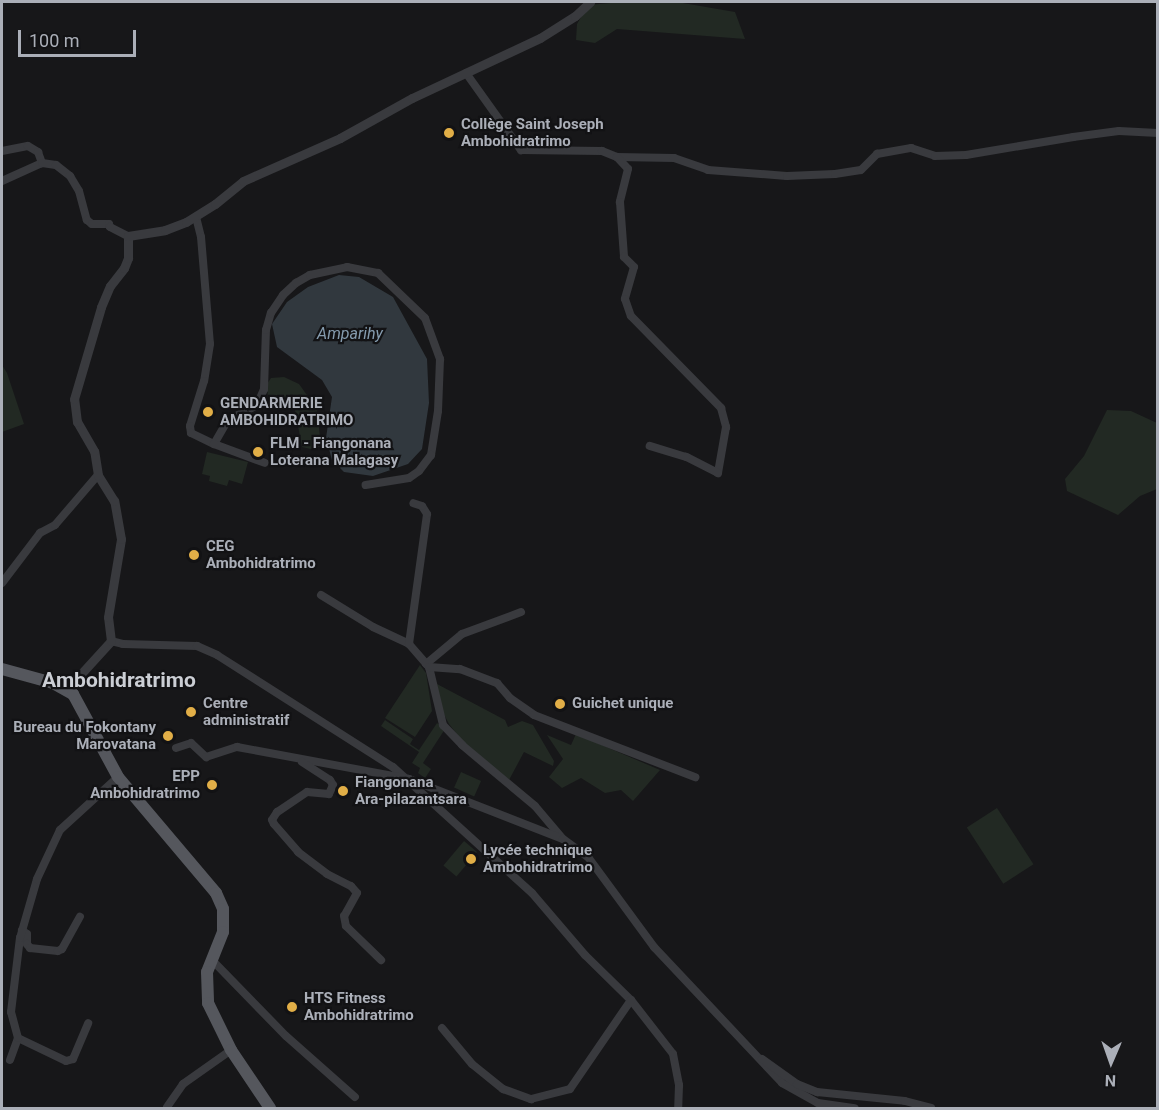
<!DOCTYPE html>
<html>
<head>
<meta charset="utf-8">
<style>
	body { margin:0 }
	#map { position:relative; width:1159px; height:1110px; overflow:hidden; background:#171719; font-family:Roboto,sans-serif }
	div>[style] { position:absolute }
	.green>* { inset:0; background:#222923; transform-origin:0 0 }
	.water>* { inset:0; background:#31383e }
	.minor>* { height:8px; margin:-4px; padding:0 4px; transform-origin:4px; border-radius:4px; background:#393a3e }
	.tertiary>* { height:9px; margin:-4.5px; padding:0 4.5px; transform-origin:4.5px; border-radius:4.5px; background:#393a3e }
	.primary>* { height:12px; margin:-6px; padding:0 6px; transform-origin:6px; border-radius:6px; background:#55575d }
	.dots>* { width:16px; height:16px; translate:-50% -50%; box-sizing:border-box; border:3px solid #121214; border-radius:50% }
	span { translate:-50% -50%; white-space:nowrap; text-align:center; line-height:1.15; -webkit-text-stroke:4.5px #121214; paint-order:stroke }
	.poi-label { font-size:15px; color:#abafb8; font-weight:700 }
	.left { translate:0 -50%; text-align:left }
	.right { translate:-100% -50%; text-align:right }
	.water-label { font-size:16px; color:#859caf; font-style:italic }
	.district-label { font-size:21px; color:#cbced4; font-weight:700 }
	.frame { position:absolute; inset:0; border:3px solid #abafb8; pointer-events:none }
	.north { position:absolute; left:1081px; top:1032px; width:60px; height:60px; -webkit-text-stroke:4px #121214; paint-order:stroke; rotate:182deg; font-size:16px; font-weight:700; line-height:24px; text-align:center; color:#abafb8 }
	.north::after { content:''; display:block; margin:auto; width:21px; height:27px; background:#abafb8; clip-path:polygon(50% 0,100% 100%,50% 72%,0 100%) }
	.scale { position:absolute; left:18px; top:30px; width:118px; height:27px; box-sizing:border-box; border:3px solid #abafb8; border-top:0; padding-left:8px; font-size:18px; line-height:21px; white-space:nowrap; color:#abafb8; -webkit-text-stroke:4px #121214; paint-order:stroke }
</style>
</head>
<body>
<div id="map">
	<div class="green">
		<div style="clip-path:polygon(622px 2px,677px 2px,735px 12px,745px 39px,617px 29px,595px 43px,576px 40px,577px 24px,588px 5px)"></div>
		<div style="clip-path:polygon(2px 365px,7px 373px,24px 424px,2px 432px)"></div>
		<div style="clip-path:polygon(284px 377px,299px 384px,317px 409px,321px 446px,311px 449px,302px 447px,295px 410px,268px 400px,267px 384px,271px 378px)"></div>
		<div style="clip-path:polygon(1107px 410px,1131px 411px,1157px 423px,1157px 489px,1140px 496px,1118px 515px,1067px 491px,1065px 479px,1084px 456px)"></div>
		<div style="clip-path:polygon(207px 452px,248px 462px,242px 484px,229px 480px,227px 486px,209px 481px,210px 476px,202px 474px)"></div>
		<div style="clip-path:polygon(420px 665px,426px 673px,432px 711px,415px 737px,385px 718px)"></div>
		<div style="clip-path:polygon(437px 684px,505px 720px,508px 727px,522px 721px,533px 725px,554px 761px,553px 766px,524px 752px,509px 780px,467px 747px,449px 724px,439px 705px)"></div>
		<div style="clip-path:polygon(385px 720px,413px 739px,410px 744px,419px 750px,437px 723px,445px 729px,423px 763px,431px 769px,425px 778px,418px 773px,420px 768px,412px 763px,419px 752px,381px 726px)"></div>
		<div style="clip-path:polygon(576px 734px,660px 770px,633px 801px,621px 790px,605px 793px,581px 778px,562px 788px,549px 777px,563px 759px,547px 735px,571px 745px)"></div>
		<div style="left:461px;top:772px;width:22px;height:17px;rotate:24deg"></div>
		<div style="left:997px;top:808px;width:67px;height:36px;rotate:57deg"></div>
		<div style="left:464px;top:841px;width:17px;height:32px;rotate:40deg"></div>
	</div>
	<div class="water">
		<div style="clip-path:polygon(339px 275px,359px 277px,393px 297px,427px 359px,429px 403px,422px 449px,408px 464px,373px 476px,344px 472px,332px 460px,326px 438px,332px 397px,322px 380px,277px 347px,272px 324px,287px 302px,308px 287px)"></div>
	</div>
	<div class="minor">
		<div style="left:466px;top:73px;width:95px;rotate:54.5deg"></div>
		<div style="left:521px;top:150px;width:81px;rotate:0.7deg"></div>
		<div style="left:602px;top:151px;width:16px;rotate:22deg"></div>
		<div style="left:617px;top:157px;width:57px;rotate:1deg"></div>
		<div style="left:674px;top:158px;width:36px;rotate:19deg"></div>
		<div style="left:708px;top:170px;width:79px;rotate:4.3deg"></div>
		<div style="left:787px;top:176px;width:48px;rotate:-2.4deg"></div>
		<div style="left:835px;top:174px;width:26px;rotate:-9deg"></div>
		<div style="left:861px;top:170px;width:23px;rotate:-45deg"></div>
		<div style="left:877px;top:154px;width:35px;rotate:-10deg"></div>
		<div style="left:911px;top:148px;width:25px;rotate:18deg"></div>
		<div style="left:935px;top:156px;width:31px;rotate:-2deg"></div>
		<div style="left:966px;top:155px;width:109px;rotate:-9.5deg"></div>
		<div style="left:1073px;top:137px;width:46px;rotate:-7.4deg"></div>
		<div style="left:1119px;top:131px;width:39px;rotate:3deg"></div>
		<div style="left:2px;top:151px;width:26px;rotate:-11deg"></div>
		<div style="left:28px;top:146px;width:12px;rotate:31deg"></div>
		<div style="left:38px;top:152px;width:12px;rotate:70deg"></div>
		<div style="left:617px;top:157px;width:16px;rotate:47deg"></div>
		<div style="left:628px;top:169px;width:34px;rotate:104deg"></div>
		<div style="left:620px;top:202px;width:55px;rotate:85.8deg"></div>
		<div style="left:624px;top:257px;width:14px;rotate:45deg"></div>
		<div style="left:634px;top:267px;width:33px;rotate:106deg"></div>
		<div style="left:625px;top:299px;width:18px;rotate:71deg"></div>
		<div style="left:631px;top:316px;width:129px;rotate:45.6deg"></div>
		<div style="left:721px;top:408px;width:20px;rotate:75deg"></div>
		<div style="left:726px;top:427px;width:47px;rotate:99.9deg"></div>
		<div style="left:718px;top:473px;width:36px;rotate:-153deg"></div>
		<div style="left:686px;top:457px;width:38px;rotate:-163deg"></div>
		<div style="left:2px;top:181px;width:44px;rotate:-24.2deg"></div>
		<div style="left:42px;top:163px;width:14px;rotate:8deg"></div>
		<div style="left:56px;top:165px;width:18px;rotate:38deg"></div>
		<div style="left:70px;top:176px;width:17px;rotate:59deg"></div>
		<div style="left:79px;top:191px;width:30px;rotate:75deg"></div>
		<div style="left:87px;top:220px;width:6px;rotate:39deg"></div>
		<div style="left:92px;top:224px;width:17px"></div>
		<div style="left:109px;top:224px;width:3px;rotate:72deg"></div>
		<div style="left:110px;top:227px;width:20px;rotate:27deg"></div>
		<div style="left:196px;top:217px;width:21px;rotate:76deg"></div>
		<div style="left:201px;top:237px;width:107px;rotate:85.2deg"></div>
		<div style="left:210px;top:344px;width:37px;rotate:99deg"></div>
		<div style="left:204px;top:381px;width:47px;rotate:107.3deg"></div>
		<div style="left:190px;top:426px;width:7px;rotate:82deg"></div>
		<div style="left:191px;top:433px;width:25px;rotate:26deg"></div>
		<div style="left:214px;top:444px;width:28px;rotate:-60deg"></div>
		<div style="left:228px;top:420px;width:33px;rotate:-27deg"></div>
		<div style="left:257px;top:405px;width:17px;rotate:-66deg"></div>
		<div style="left:264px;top:389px;width:59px;rotate:-88.1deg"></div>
		<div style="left:266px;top:330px;width:18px;rotate:-74deg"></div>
		<div style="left:271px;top:313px;width:22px;rotate:-56deg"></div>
		<div style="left:283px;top:295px;width:18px;rotate:-43deg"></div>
		<div style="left:296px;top:283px;width:16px;rotate:-30deg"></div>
		<div style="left:310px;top:275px;width:38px;rotate:-12deg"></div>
		<div style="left:347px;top:267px;width:32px;rotate:11deg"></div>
		<div style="left:378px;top:273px;width:65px;rotate:43.8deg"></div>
		<div style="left:425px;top:318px;width:44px;rotate:69.9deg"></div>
		<div style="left:440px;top:359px;width:52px;rotate:92.2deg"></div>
		<div style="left:438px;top:411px;width:45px;rotate:99deg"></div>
		<div style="left:431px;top:455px;width:20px;rotate:127deg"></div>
		<div style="left:419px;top:471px;width:12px;rotate:145deg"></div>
		<div style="left:409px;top:478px;width:44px;rotate:170.8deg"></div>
		<div style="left:214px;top:444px;width:54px;rotate:20.4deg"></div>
		<div style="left:2px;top:583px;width:63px;rotate:-52.8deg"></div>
		<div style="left:40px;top:533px;width:17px;rotate:-28deg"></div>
		<div style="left:55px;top:525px;width:66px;rotate:-49.3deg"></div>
		<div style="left:321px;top:595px;width:61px;rotate:31.6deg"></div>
		<div style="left:373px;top:627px;width:40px;rotate:25deg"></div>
		<div style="left:409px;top:644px;width:30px;rotate:49deg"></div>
		<div style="left:429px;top:667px;width:60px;rotate:76.4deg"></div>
		<div style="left:443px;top:725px;width:28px;rotate:46deg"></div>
		<div style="left:462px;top:745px;width:95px;rotate:39.9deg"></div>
		<div style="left:535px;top:806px;width:42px;rotate:49.8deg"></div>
		<div style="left:111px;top:641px;width:12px;rotate:14deg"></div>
		<div style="left:123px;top:644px;width:74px;rotate:1.5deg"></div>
		<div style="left:197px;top:646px;width:22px;rotate:24deg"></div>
		<div style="left:217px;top:655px;width:209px;rotate:32.5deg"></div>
		<div style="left:393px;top:767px;width:188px;rotate:42.2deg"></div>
		<div style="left:532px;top:893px;width:82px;rotate:49.5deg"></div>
		<div style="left:585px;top:955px;width:64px;rotate:44.4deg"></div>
		<div style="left:631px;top:1000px;width:68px;rotate:52.1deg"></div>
		<div style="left:673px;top:1054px;width:32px;rotate:79deg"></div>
		<div style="left:679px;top:1085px;width:23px;rotate:92deg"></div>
		<div style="left:409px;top:644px;width:131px;rotate:-82.1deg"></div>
		<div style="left:427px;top:514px;width:9px;rotate:-122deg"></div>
		<div style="left:422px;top:506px;width:9px;rotate:-162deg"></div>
		<div style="left:426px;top:664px;width:47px;rotate:-39.8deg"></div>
		<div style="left:462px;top:634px;width:63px;rotate:-20.4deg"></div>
		<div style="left:429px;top:667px;width:31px;rotate:4deg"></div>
		<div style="left:460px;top:669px;width:40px;rotate:21deg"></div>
		<div style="left:497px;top:683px;width:20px;rotate:49deg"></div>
		<div style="left:510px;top:698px;width:29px;rotate:35deg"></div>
		<div style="left:534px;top:715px;width:173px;rotate:21.1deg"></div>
		<div style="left:176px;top:748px;width:16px;rotate:-18deg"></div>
		<div style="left:191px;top:743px;width:21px;rotate:43deg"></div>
		<div style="left:206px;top:757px;width:33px;rotate:-18deg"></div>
		<div style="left:237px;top:747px;width:175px;rotate:10.5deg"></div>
		<div style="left:409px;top:779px;width:165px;rotate:21.3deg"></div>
		<div style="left:563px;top:839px;width:31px;rotate:36deg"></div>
		<div style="left:588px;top:857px;width:112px;rotate:53.7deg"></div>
		<div style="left:654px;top:947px;width:187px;rotate:46.7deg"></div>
		<div style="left:782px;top:1083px;width:41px;rotate:29.1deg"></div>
		<div style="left:818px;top:1103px;width:37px;rotate:8deg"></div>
		<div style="left:302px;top:762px;width:33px;rotate:33deg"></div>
		<div style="left:330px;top:780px;width:6px;rotate:59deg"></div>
		<div style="left:333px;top:785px;width:10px;rotate:114deg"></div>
		<div style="left:329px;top:794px;width:22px;rotate:-175deg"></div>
		<div style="left:307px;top:792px;width:36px;rotate:146deg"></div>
		<div style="left:277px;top:812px;width:9px;rotate:122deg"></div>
		<div style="left:272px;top:820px;width:4px;rotate:63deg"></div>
		<div style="left:274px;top:824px;width:37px;rotate:49deg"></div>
		<div style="left:298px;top:852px;width:36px;rotate:37deg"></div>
		<div style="left:327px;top:874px;width:27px;rotate:27deg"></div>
		<div style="left:351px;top:886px;width:9px;rotate:49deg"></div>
		<div style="left:357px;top:893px;width:26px;rotate:119deg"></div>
		<div style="left:344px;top:916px;width:10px;rotate:79deg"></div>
		<div style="left:346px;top:926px;width:49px;rotate:44.2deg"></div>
		<div style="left:22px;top:930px;width:6px;rotate:39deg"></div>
		<div style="left:27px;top:934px;width:10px;rotate:90deg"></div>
		<div style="left:27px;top:944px;width:5px;rotate:53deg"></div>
		<div style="left:30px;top:948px;width:28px;rotate:6deg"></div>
		<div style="left:58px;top:951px;width:4px;rotate:-27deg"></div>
		<div style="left:62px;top:949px;width:37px;rotate:-61deg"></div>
		<div style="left:212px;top:960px;width:106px;rotate:45.8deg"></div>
		<div style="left:286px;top:1036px;width:92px;rotate:41.5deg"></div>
		<div style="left:442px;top:1028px;width:47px;rotate:50.2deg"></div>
		<div style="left:472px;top:1064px;width:40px;rotate:39deg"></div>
		<div style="left:503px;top:1089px;width:30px;rotate:20deg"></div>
		<div style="left:531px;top:1099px;width:40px;rotate:-14.4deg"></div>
		<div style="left:570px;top:1089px;width:108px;rotate:-55.6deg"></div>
		<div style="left:18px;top:1038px;width:53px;rotate:25.6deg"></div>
		<div style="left:66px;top:1061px;width:7px;rotate:-16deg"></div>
		<div style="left:73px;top:1059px;width:39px;rotate:-67deg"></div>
		<div style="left:762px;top:1059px;width:43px;rotate:35.5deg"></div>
		<div style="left:797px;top:1084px;width:22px;rotate:22deg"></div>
		<div style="left:817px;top:1092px;width:88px;rotate:5.8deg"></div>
		<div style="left:905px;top:1101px;width:27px;rotate:15deg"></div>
		<div style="left:10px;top:1060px;width:23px;rotate:-70deg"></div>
		<div style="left:18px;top:1038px;width:27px;rotate:-105deg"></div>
		<div style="left:11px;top:1012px;width:75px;rotate:-83.1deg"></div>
		<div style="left:20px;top:938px;width:61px;rotate:-73.9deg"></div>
		<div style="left:37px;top:879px;width:54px;rotate:-64.9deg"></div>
		<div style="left:60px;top:830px;width:79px;rotate:-42.4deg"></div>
		<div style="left:167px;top:1107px;width:28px;rotate:-55deg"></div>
		<div style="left:183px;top:1084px;width:59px;rotate:-35.3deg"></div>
	</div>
	<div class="tertiary">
		<div style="left:64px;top:687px;width:19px;rotate:-36deg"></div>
		<div style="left:79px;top:676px;width:47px;rotate:-47.6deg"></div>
		<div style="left:111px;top:641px;width:24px;rotate:-97deg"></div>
		<div style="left:108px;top:617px;width:79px;rotate:-80.5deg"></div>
		<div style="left:121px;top:539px;width:39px;rotate:-100deg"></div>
		<div style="left:114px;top:501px;width:31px;rotate:-122deg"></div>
		<div style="left:98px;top:475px;width:24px;rotate:-99deg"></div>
		<div style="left:94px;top:451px;width:34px;rotate:-120deg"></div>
		<div style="left:77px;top:422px;width:23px;rotate:-97deg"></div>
		<div style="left:74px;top:399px;width:96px;rotate:-73.6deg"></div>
		<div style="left:101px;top:307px;width:23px;rotate:-67deg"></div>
		<div style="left:110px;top:286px;width:23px;rotate:-52deg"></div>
		<div style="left:124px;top:268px;width:11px;rotate:-68deg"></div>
		<div style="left:128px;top:258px;width:22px;rotate:-90deg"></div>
		<div style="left:128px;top:236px;width:37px;rotate:-9deg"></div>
		<div style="left:165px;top:230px;width:22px;rotate:-21deg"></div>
		<div style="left:186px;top:222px;width:34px;rotate:-32deg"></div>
		<div style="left:215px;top:204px;width:36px;rotate:-39deg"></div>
		<div style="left:243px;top:181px;width:106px;rotate:-23.9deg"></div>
		<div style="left:340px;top:138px;width:82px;rotate:-29.1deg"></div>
		<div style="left:412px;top:98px;width:141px;rotate:-25.1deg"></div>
		<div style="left:540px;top:38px;width:41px;rotate:-32.2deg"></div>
		<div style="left:575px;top:16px;width:21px;rotate:-43deg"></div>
	</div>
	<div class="primary">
		<div style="left:2px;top:669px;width:53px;rotate:15.4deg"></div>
		<div style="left:53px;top:683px;width:23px;rotate:29deg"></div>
		<div style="left:73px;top:694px;width:94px;rotate:61.5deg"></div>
		<div style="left:118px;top:777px;width:152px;rotate:49.8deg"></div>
		<div style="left:216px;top:893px;width:17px;rotate:66deg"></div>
		<div style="left:223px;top:909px;width:23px;rotate:90deg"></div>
		<div style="left:223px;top:932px;width:43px;rotate:111.8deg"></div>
		<div style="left:207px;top:972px;width:31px;rotate:88deg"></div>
		<div style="left:208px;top:1003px;width:52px;rotate:63.9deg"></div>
		<div style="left:231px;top:1050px;width:70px;rotate:56.1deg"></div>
	</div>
	<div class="dots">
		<div style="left:449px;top:133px;background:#e1ae47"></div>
		<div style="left:208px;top:412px;background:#e1ae47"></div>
		<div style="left:258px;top:452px;background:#e1ae47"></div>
		<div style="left:194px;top:555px;background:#e1ae47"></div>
		<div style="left:560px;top:704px;background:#e1ae47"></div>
		<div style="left:191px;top:712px;background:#e1ae47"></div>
		<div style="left:168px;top:736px;background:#e1ae47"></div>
		<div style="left:212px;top:785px;background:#e1ae47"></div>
		<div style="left:343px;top:791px;background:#e1ae47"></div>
		<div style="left:471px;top:859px;background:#e1ae47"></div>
		<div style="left:292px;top:1007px;background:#e1ae47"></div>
	</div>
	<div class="poi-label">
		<span class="left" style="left:461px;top:133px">Collège Saint Joseph<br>Ambohidratrimo</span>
		<span class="left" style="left:220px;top:412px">GENDARMERIE<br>AMBOHIDRATRIMO</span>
		<span class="left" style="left:270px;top:452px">FLM - Fiangonana<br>Loterana Malagasy</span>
		<span class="left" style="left:206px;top:555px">CEG<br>Ambohidratrimo</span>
		<span class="left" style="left:203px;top:712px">Centre<br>administratif</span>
		<span class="left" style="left:572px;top:704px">Guichet unique</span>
		<span class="right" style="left:156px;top:736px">Bureau du Fokontany<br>Marovatana</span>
		<span class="right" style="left:200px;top:785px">EPP<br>Ambohidratrimo</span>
		<span class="left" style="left:355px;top:791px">Fiangonana<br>Ara-pilazantsara</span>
		<span class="left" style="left:483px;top:859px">Lycée technique<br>Ambohidratrimo</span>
		<span class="left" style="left:304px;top:1007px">HTS Fitness<br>Ambohidratrimo</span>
	</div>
	<div class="water-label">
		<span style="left:350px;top:334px">Amparihy</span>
	</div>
	<div class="district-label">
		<span style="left:119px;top:680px">Ambohidratrimo</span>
	</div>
	<div class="frame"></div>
	<div class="north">N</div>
	<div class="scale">100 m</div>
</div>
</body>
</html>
